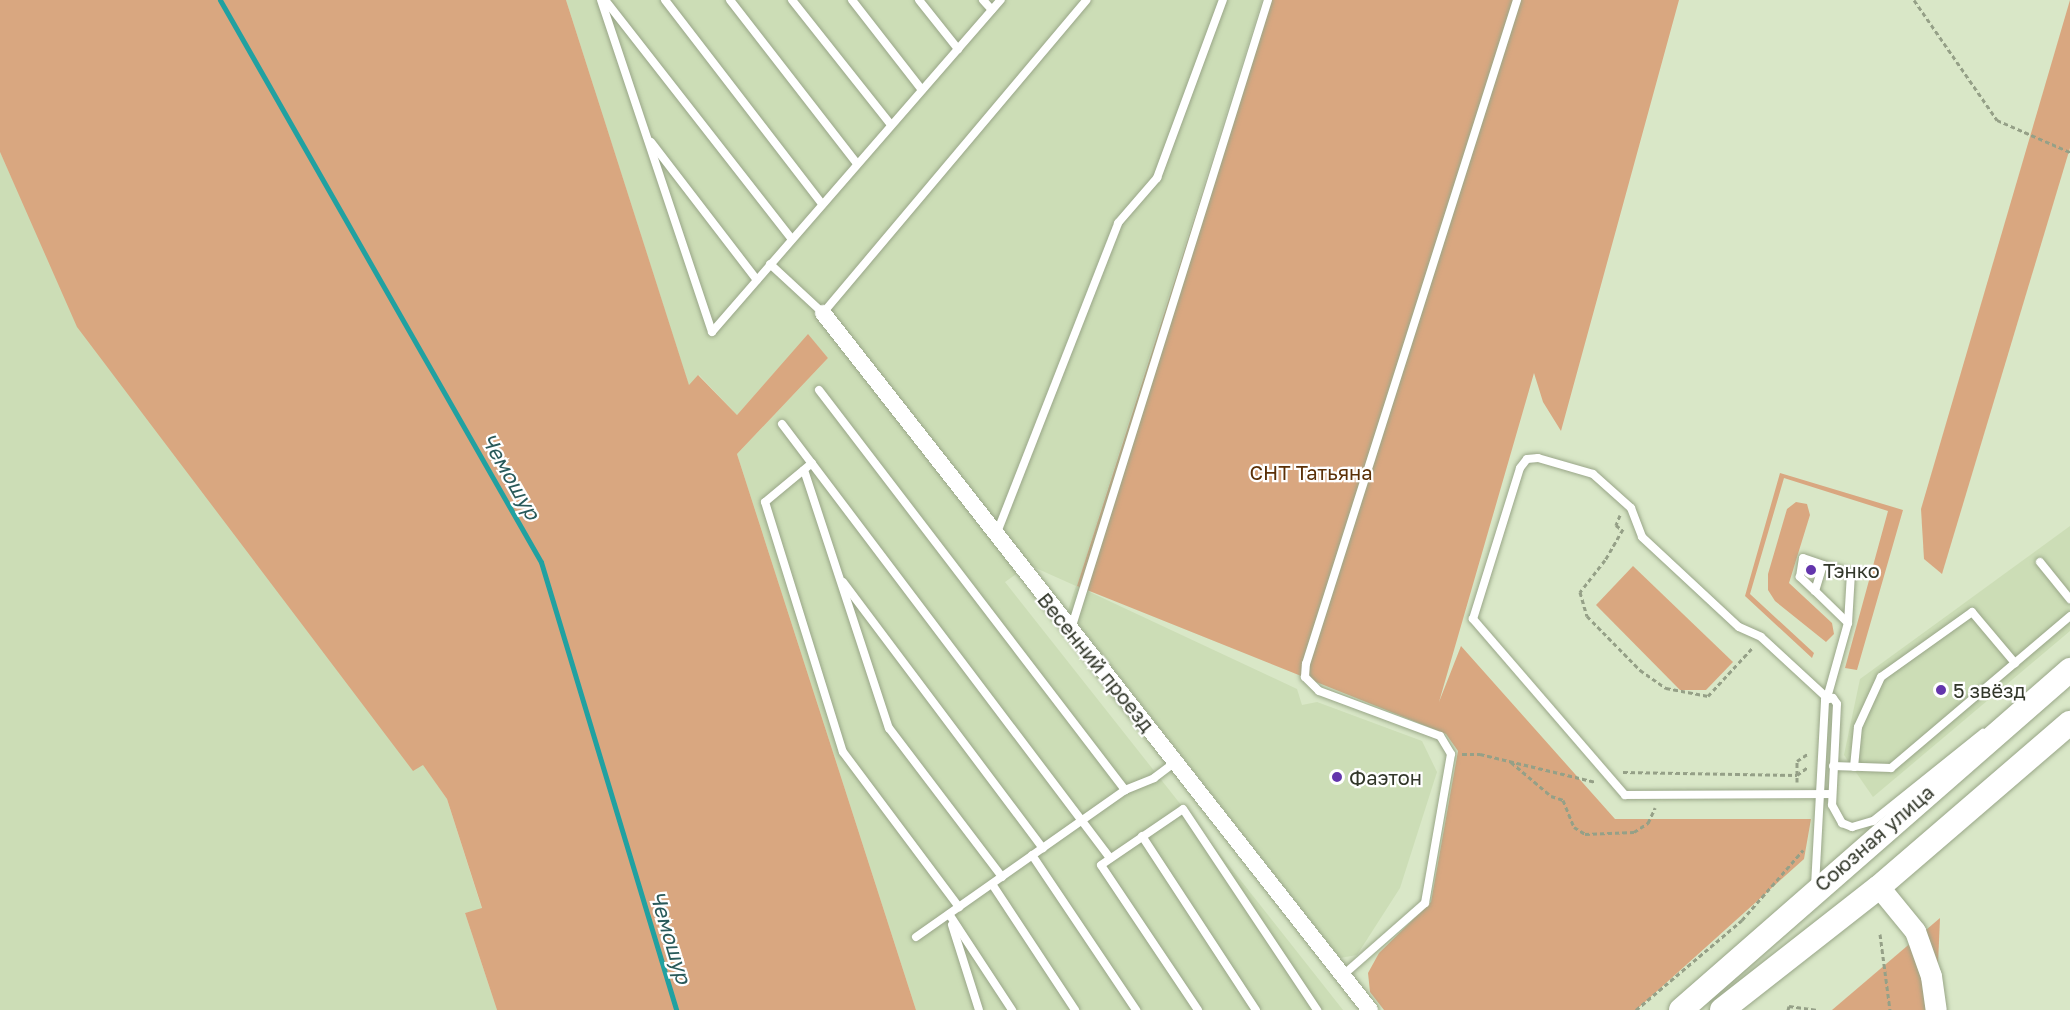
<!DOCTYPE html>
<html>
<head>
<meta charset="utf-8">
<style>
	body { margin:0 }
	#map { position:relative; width:2070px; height:1010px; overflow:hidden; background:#d9e7c7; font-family:"Golos Text",sans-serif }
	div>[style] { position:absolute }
	.built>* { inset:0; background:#ccddb6 }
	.green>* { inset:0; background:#d9a780 }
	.stream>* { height:5px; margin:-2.5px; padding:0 2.5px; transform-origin:2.5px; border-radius:2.5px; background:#21a1a1 }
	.path>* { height:3px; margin-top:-1.5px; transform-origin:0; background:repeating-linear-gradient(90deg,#95a087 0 4.5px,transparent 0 7.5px) }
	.roads { filter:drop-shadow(0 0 2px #99a688) drop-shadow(0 0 2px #99a688) }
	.service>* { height:8px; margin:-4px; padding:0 4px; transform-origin:4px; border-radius:4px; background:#fff }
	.minor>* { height:16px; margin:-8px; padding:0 8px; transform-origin:8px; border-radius:8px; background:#fff }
	.tertiary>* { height:21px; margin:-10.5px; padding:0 10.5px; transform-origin:10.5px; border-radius:10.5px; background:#fff }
	.secondary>* { height:24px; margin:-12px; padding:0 12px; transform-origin:12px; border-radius:12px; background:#fff }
	.dots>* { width:16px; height:16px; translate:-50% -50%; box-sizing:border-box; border:3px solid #fff; border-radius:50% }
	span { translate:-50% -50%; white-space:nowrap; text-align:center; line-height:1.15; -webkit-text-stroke:4.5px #fff; paint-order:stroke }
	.park-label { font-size:20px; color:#5b3007 }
	.poi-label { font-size:20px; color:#32372a }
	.left { translate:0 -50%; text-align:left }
	.street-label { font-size:20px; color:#32372a }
	.water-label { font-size:21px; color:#295a5a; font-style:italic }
</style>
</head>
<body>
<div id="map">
	<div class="built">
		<div style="clip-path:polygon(566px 0,1262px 0,1077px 586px,1297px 689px,1302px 705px,1317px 702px,1422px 741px,1437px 772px,1400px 888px,1357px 955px,1340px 958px,1068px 610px,1076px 586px,1029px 565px,1005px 582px,1343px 1010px,916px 1010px,737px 454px,828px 358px,808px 335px,737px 415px,699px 375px,689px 386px)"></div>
		<div style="clip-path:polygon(0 152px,45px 251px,413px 770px,423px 764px,447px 799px,482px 909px,465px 913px,497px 1010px,0 1010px)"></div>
		<div style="clip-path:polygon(2070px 526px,2070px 631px,1873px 797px,1844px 755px,1860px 679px)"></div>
	</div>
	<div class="green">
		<div style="clip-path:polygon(0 0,566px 0,689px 385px,698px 375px,737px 415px,808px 334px,828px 358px,737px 454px,916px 1010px,497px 1010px,465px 913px,482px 908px,447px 799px,423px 765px,413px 771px,77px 327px,0 152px)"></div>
		<div style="clip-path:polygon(1265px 0,1679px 0,1561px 431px,1543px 402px,1534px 373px,1439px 702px,1461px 646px,1615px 819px,1811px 819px,1804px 859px,1636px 1010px,1384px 1010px,1370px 992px,1368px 973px,1379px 953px,1431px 902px,1458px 751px,1446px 734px,1077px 586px)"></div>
		<div style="clip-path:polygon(2070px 0,2070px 148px,1942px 574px,1924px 559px,1921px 509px)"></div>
		<div style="clip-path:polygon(1780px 473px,1903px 510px,1857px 670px,1845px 668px,1888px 511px,1784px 478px,1750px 594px,1814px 653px,1812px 658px,1745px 596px)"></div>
		<div style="clip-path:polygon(1796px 502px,1807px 504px,1810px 515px,1789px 583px,1832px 623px,1834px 634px,1826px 642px,1775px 601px,1768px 590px,1768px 574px,1787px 509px)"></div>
		<div style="clip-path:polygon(1633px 566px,1733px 662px,1706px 690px,1680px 690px,1596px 605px)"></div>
		<div style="clip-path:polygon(1940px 918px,1936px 1010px,1832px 1010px)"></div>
	</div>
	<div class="stream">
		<div style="left:220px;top:0;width:647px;rotate:60.27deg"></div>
		<div style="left:541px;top:562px;width:468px;rotate:73.2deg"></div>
	</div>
	<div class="path">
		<div style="left:1914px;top:0;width:146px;rotate:55.3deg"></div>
		<div style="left:1997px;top:120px;width:80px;rotate:23.7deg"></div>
		<div style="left:1620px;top:515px;width:11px;rotate:112deg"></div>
		<div style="left:1616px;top:525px;width:8px;rotate:40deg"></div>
		<div style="left:1623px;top:529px;width:36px;rotate:120deg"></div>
		<div style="left:1605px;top:560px;width:41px;rotate:128deg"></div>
		<div style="left:1580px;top:592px;width:25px;rotate:74deg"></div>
		<div style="left:1587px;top:616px;width:76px;rotate:45.5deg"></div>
		<div style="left:1640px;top:670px;width:32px;rotate:35deg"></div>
		<div style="left:1666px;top:688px;width:43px;rotate:10.8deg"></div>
		<div style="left:1708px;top:696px;width:67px;rotate:-47.4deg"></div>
		<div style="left:1462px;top:754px;width:18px"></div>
		<div style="left:1480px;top:754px;width:119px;rotate:13.6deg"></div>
		<div style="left:1511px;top:762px;width:52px;rotate:40.4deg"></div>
		<div style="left:1551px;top:796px;width:13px;rotate:18deg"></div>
		<div style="left:1563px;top:800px;width:29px;rotate:68deg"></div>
		<div style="left:1574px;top:827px;width:13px;rotate:32deg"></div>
		<div style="left:1585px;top:834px;width:49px;rotate:-2.3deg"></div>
		<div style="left:1634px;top:832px;width:17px;rotate:-33deg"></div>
		<div style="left:1648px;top:823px;width:17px;rotate:-65deg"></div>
		<div style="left:1623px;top:772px;width:174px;rotate:1deg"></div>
		<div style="left:1797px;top:775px;width:14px;rotate:-36deg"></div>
		<div style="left:1797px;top:782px;width:21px;rotate:-90deg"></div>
		<div style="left:1797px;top:761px;width:14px;rotate:-34deg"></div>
		<div style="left:1880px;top:934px;width:77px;rotate:82.5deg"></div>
		<div style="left:1636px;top:1010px;width:139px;rotate:-40.3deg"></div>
		<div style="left:1742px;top:920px;width:93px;rotate:-48.9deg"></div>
		<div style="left:1788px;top:1010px;width:4px;rotate:-76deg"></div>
		<div style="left:1789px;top:1006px;width:29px;rotate:8deg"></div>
	</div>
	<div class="roads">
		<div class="service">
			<div style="left:601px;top:0;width:350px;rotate:71.5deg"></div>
			<div style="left:605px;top:0;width:303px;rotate:52deg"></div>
			<div style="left:665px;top:0;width:257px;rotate:52.4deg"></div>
			<div style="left:730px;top:0;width:207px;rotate:52.2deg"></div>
			<div style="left:792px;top:0;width:159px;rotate:51.6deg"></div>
			<div style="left:852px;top:0;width:114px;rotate:52.1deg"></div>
			<div style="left:919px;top:0;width:63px;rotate:51.5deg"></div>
			<div style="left:983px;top:0;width:13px;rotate:48deg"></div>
			<div style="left:651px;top:142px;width:174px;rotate:52.5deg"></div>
			<div style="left:770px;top:264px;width:72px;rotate:42.8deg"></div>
			<div style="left:823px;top:313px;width:409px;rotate:-49.9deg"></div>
			<div style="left:712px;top:332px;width:440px;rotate:-49deg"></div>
			<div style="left:819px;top:390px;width:504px;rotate:52.58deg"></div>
			<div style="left:782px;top:424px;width:544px;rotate:52.92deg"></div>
			<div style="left:812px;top:463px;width:61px;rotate:140.3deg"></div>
			<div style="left:765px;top:502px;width:262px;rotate:72.7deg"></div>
			<div style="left:843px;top:752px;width:194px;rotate:53.2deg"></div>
			<div style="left:804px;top:470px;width:272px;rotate:71.8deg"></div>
			<div style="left:889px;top:728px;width:187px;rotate:52.8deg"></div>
			<div style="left:996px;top:535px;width:335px;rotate:-68.6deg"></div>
			<div style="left:1118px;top:223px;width:60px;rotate:-49.1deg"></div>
			<div style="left:1157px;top:178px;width:190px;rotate:-69.7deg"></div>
			<div style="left:2040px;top:562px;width:48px;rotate:51deg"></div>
			<div style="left:843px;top:582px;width:333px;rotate:53.1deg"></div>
			<div style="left:1815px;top:591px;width:21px;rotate:-137deg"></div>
			<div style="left:1800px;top:577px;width:19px;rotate:-81deg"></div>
			<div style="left:1803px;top:558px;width:21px;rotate:19deg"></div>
			<div style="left:1071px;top:629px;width:659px;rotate:-72.61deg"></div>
			<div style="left:1833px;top:766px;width:58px;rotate:2deg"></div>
			<div style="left:1891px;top:768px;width:235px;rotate:-40.3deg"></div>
			<div style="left:1854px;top:767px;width:40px;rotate:-84.3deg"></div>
			<div style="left:1858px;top:727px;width:55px;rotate:-65.3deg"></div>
			<div style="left:1881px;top:677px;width:112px;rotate:-35.5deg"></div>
			<div style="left:1972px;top:612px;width:67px;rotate:49.9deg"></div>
			<div style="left:1832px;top:794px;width:207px;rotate:179.7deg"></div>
			<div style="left:1625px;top:795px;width:233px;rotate:-130.8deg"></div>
			<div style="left:1473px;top:619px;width:158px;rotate:-72.7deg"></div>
			<div style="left:1520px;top:468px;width:11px;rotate:-52deg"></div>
			<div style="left:1527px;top:459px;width:11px;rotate:-5deg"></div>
			<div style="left:1538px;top:458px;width:57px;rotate:16.2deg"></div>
			<div style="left:1593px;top:474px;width:51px;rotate:41.8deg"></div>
			<div style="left:1631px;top:508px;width:31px;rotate:69deg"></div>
			<div style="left:1642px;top:537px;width:132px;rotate:42.9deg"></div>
			<div style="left:1739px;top:627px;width:24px;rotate:24deg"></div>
			<div style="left:1761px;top:637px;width:90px;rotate:42.7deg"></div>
			<div style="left:1827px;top:698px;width:78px;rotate:-74.4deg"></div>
			<div style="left:1848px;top:623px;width:46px;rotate:-135.9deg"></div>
			<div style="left:1815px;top:591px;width:27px;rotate:-73deg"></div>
			<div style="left:1823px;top:565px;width:29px;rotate:16deg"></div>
			<div style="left:1851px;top:573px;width:50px;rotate:93.4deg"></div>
			<div style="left:1142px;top:836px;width:208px;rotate:56.8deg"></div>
			<div style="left:1032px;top:855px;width:187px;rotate:56.1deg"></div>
			<div style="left:992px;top:884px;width:151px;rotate:56.6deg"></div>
			<div style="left:1815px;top:886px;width:186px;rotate:-86.9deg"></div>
			<div style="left:1825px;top:700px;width:8px;rotate:-14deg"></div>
			<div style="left:1833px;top:698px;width:7px;rotate:56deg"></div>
			<div style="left:1837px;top:704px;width:101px;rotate:92.8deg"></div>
			<div style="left:1832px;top:805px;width:21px;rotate:61deg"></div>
			<div style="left:1842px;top:823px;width:11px;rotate:22deg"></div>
			<div style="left:1852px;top:827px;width:22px;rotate:-16deg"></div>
			<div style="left:1873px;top:821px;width:141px;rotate:-38.7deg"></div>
			<div style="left:949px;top:914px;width:115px;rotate:56.7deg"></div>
			<div style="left:952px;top:925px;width:89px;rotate:72.4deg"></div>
			<div style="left:916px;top:937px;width:256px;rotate:-35.1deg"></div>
			<div style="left:1125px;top:790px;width:31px;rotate:-22deg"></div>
			<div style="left:1154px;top:778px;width:26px;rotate:-37deg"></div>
			<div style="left:1343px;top:975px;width:109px;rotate:-41.3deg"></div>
			<div style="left:1425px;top:903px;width:151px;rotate:-80.1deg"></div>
			<div style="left:1451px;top:754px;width:21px;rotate:-121deg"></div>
			<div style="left:1440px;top:736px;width:129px;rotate:-159.6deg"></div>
			<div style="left:1319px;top:691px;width:20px;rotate:-135deg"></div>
			<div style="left:1305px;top:677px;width:13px;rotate:-86deg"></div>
			<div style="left:1306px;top:664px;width:697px;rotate:-72.37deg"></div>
			<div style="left:1198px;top:1010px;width:174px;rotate:-123.8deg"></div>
			<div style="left:1101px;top:865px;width:99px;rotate:-34.3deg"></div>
			<div style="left:1183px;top:809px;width:242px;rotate:56.3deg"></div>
		</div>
		<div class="minor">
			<div style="left:823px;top:313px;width:886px;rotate:51.88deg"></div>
		</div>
		<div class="tertiary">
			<div style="left:1879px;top:887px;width:57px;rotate:50.7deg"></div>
			<div style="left:1915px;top:931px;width:48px;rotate:70.4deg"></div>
			<div style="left:1931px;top:976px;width:34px;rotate:82deg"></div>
		</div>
		<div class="secondary">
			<div style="left:1681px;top:1010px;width:517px;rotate:-41.15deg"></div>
			<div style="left:1722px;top:1010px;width:199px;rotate:-38.1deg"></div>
			<div style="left:1879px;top:887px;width:252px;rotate:-40.7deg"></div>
		</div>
	</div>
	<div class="dots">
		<div style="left:1811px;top:570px;background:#6335ac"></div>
		<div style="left:1941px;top:690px;background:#6335ac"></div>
		<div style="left:1337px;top:777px;background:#6335ac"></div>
	</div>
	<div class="park-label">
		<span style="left:1311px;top:472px">СНТ Татьяна</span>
	</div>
	<div class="poi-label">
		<span class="left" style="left:1823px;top:570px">Тэнко</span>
		<span class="left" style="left:1953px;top:690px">5 звёзд</span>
		<span class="left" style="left:1349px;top:777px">Фаэтон</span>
	</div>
	<div class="street-label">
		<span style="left:1096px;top:662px;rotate:51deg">Весенний проезд</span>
		<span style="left:1874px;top:838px;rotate:-41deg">Союзная улица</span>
	</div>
	<div class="water-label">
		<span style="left:511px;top:476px;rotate:60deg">Чемошур</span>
		<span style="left:671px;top:937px;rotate:73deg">Чемошур</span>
	</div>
</div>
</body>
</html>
